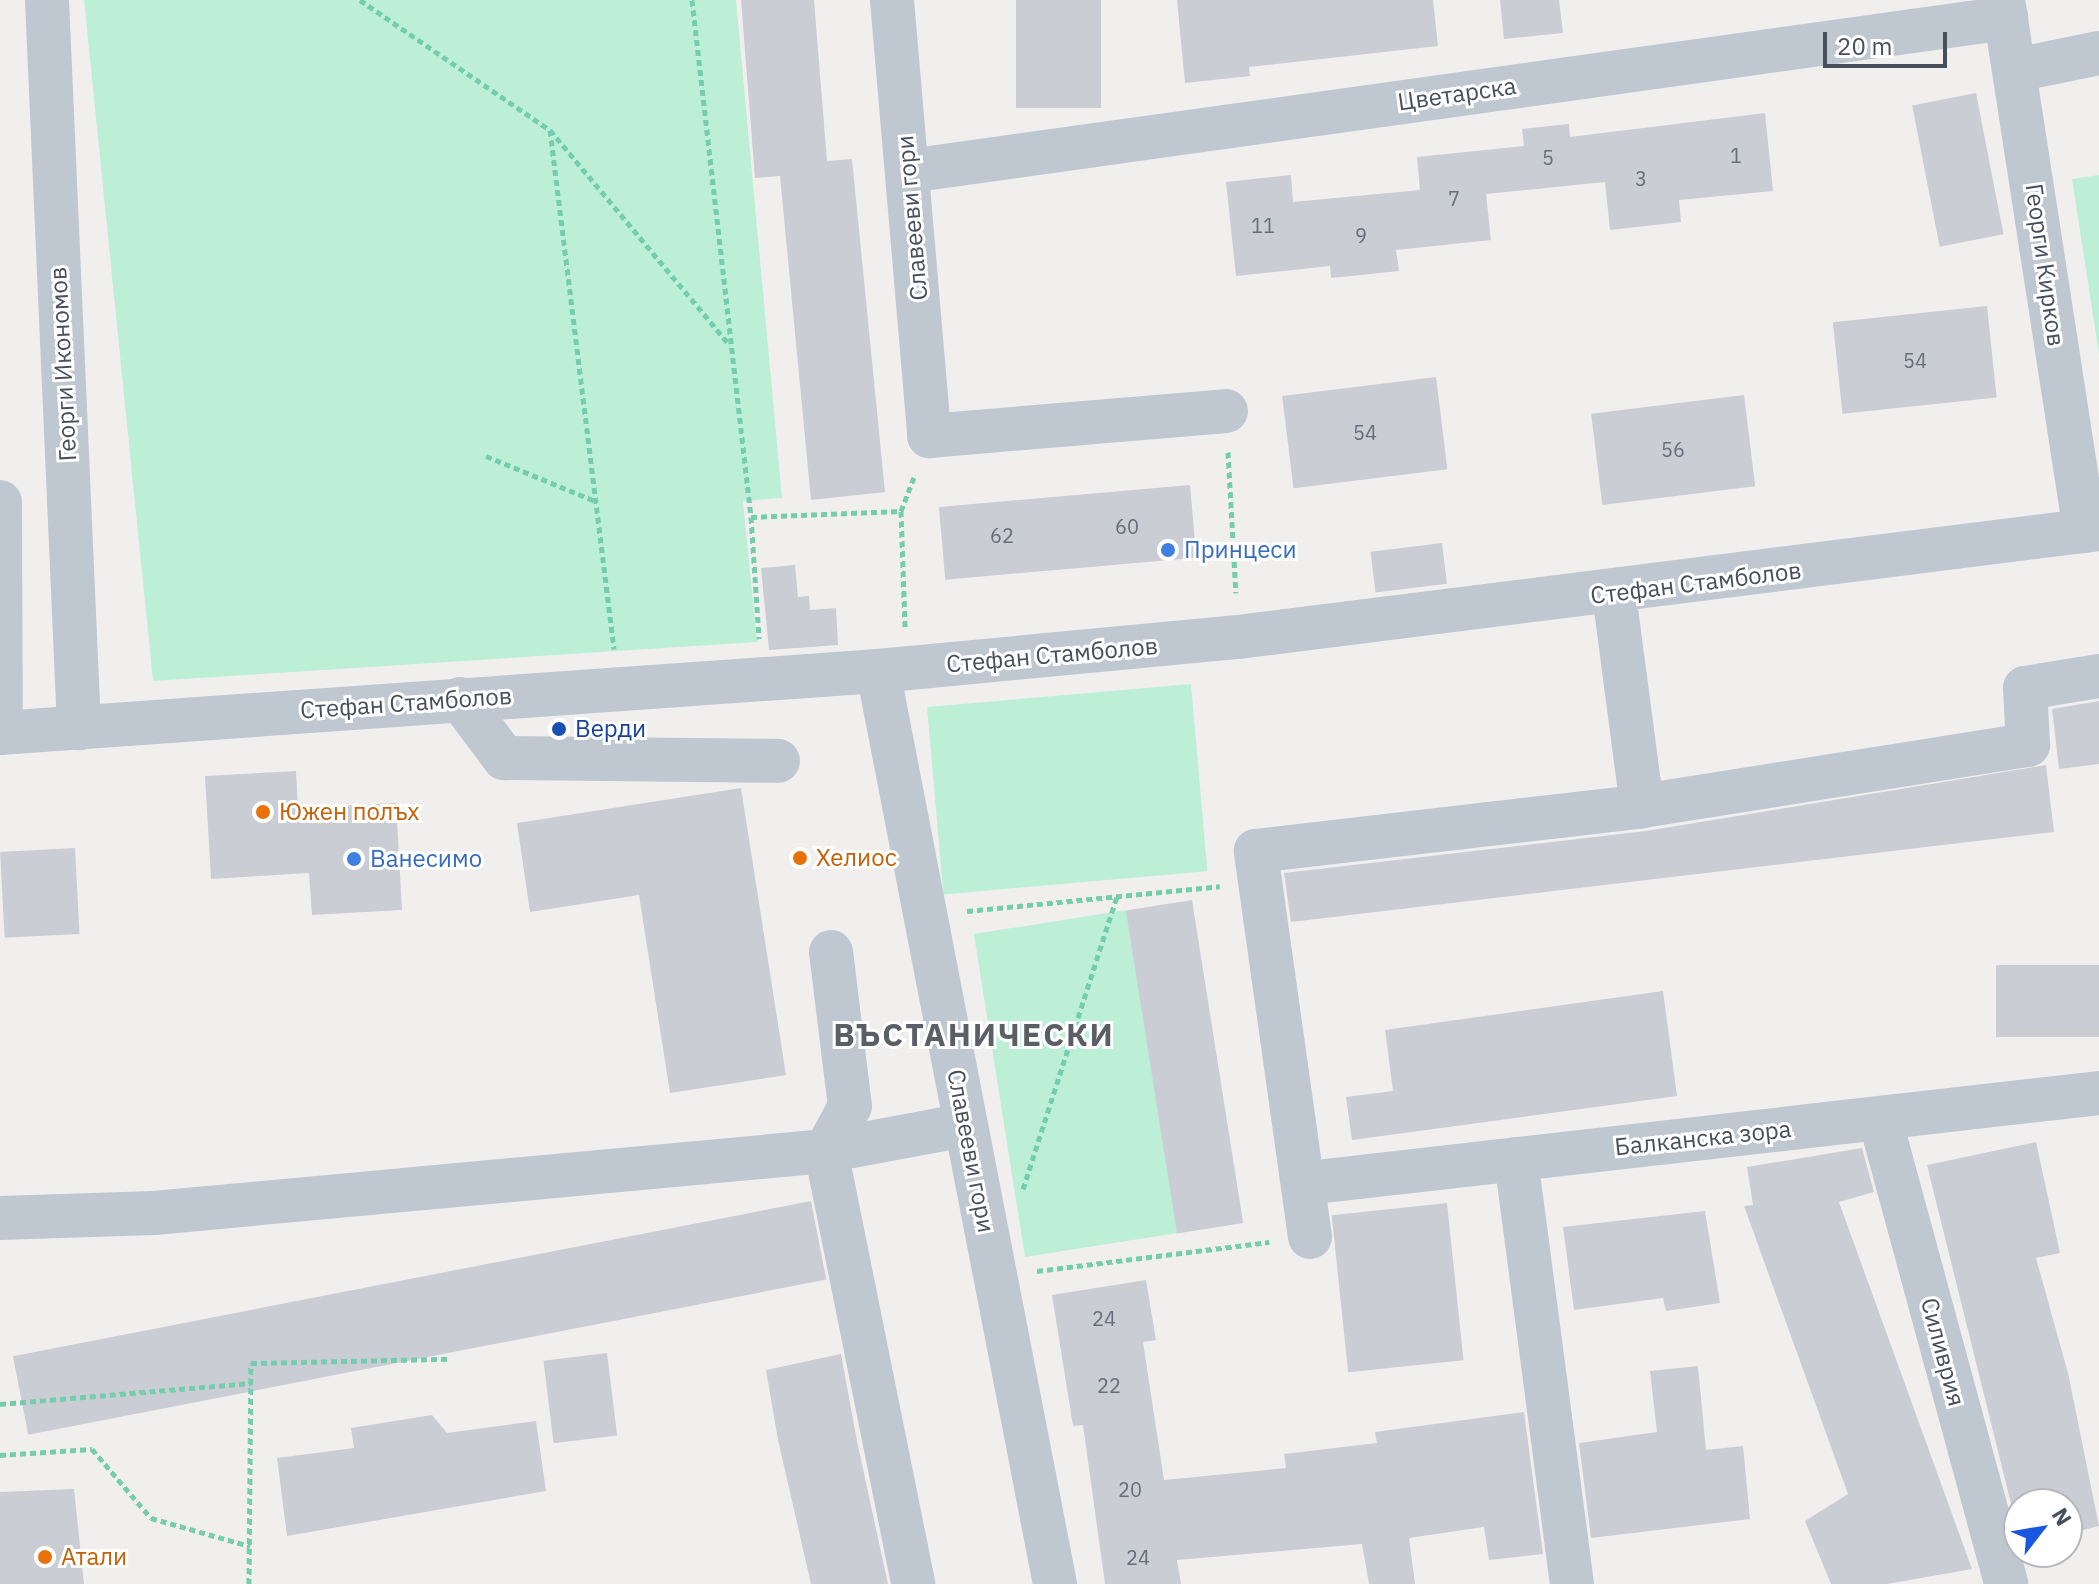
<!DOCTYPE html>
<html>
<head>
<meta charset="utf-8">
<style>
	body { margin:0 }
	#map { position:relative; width:2099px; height:1584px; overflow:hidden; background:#f1efee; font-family:"IBM Plex Sans",sans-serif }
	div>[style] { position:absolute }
	.green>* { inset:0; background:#bcefd6; transform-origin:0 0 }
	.building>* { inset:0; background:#cacdd4; transform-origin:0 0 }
	.path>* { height:5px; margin-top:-2.5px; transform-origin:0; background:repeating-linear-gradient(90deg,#74cdac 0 6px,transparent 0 10px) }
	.minor>* { height:44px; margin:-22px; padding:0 22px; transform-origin:22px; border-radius:22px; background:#bfc7d1 }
	.dots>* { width:22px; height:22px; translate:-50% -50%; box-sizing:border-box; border:4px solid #fff; border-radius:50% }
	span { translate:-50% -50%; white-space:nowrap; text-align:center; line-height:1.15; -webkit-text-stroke:6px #fff; paint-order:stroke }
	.number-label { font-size:20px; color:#676e7a }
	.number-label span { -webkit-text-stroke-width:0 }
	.street-label { font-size:24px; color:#464f5c }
	.shop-label { font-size:24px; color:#366cbe }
	.left { translate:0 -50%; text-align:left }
	.transit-label { font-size:24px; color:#164399 }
	.food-label { font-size:24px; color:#c56008 }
	.district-label { font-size:32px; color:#5b5e64; font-weight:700; letter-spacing:2px }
	.north { position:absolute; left:2003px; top:1488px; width:80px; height:80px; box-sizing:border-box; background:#fff; border:2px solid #b5b9be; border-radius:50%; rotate:59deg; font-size:22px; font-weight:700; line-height:32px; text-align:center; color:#464f5c }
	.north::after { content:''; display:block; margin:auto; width:28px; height:36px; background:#1857e2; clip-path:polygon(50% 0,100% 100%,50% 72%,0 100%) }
	.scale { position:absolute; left:1823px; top:32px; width:124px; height:36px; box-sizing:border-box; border:4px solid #464f5c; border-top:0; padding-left:10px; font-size:24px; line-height:28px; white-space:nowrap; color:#464f5c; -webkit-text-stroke:6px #fff; paint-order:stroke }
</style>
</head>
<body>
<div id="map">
	<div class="green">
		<div style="clip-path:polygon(84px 0,736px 0,782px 498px,743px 501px,757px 642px,153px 681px)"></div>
		<div style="clip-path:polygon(2099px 175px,2099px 354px,2072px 179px)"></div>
		<div style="left:1191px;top:684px;width:188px;height:265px;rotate:85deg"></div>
		<div style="left:1126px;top:910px;width:327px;height:154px;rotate:81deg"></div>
	</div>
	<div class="building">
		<div style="clip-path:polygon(741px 0,814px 0,827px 161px,852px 159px,885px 492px,811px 500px,780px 176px,755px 178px)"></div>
		<div style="left:1016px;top:0;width:85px;height:108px"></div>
		<div style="clip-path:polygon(1177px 0,1433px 0,1438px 46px,1249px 67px,1250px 76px,1185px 83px)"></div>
		<div style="clip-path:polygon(1500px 0,1559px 0,1563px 33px,1504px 39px)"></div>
		<div style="left:1976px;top:93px;width:144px;height:65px;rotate:79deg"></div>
		<div style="clip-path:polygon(1765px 113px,1773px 191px,1679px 200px,1681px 222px,1610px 230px,1605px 182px,1486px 194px,1491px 240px,1396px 250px,1399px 271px,1331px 278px,1330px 266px,1236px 276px,1226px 182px,1291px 175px,1293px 202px,1420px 190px,1417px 157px,1524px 146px,1522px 129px,1569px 124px,1570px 137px)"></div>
		<div style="left:1987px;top:306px;width:92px;height:155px;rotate:84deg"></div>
		<div style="left:1436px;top:377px;width:93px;height:155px;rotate:83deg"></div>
		<div style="left:1744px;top:395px;width:92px;height:154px;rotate:83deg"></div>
		<div style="left:1190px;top:485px;width:73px;height:252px;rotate:85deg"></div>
		<div style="left:1442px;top:543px;width:41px;height:72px;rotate:83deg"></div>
		<div style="clip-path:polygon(795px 565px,798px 597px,809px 596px,810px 610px,836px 608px,838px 645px,769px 650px,761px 568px)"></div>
		<div style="clip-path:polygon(2099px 701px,2099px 764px,2059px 769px,2052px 709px)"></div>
		<div style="clip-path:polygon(2046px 765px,2054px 832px,1291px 922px,1284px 873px,1646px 831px)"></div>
		<div style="clip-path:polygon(296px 771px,298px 808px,396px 803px,402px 910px,312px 915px,309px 873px,211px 879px,205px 776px)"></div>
		<div style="clip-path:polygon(741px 788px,786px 1075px,670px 1093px,639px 895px,530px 912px,517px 823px)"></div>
		<div style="left:75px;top:848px;width:86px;height:75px;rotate:87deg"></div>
		<div style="left:1192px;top:900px;width:327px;height:67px;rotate:81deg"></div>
		<div style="left:2099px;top:965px;width:72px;height:103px;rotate:90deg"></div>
		<div style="clip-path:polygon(1663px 991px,1677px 1096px,1352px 1140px,1346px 1097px,1393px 1091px,1385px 1030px)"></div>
		<div style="clip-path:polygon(2036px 1142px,2060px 1253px,2036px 1258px,2068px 1373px,2099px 1526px,2067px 1534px,2067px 1504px,2019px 1504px,2019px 1536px,1927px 1165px)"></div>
		<div style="clip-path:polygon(1862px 1148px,1874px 1192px,1839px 1202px,1972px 1569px,1887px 1584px,1831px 1584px,1805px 1521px,1848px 1494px,1744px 1206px,1753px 1205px,1747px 1167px)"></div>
		<div style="left:811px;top:1201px;width:80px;height:813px;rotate:79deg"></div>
		<div style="left:1447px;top:1203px;width:158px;height:116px;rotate:84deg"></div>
		<div style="clip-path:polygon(1705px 1211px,1720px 1303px,1666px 1311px,1663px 1298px,1574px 1310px,1563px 1227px)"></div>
		<div style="clip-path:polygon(1146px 1280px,1156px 1340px,1143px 1342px,1164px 1480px,1286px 1468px,1284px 1454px,1377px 1443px,1375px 1432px,1524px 1412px,1543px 1554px,1489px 1560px,1484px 1527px,1409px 1538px,1415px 1584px,1369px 1584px,1362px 1544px,1177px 1560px,1181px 1584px,1105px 1584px,1083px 1425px,1073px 1426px,1052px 1295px)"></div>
		<div style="left:607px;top:1353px;width:83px;height:64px;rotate:83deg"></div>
		<div style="clip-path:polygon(841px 1354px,857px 1441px,888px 1584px,811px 1584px,778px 1440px,766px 1370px)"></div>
		<div style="clip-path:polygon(1698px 1366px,1706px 1450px,1743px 1446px,1750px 1519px,1591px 1538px,1579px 1443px,1657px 1432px,1650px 1371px)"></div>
		<div style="clip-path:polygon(432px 1415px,447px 1433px,536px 1421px,546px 1491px,287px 1536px,277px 1458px,354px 1448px,351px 1428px)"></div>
		<div style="clip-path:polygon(74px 1489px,84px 1584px,0 1584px,0 1492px)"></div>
	</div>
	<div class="path">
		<div style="left:360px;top:0;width:230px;rotate:34.4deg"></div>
		<div style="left:550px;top:130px;width:280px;rotate:50.1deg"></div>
		<div style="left:692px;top:0;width:520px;rotate:83.49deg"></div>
		<div style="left:751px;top:517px;width:122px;rotate:86.2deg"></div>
		<div style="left:550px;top:130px;width:523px;rotate:82.97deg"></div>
		<div style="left:1228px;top:452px;width:141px;rotate:86.8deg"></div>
		<div style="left:486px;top:456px;width:118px;rotate:22.4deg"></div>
		<div style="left:901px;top:511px;width:39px;rotate:-69deg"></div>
		<div style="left:751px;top:517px;width:150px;rotate:-2.3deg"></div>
		<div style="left:901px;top:511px;width:116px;rotate:88deg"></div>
		<div style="left:967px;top:911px;width:254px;rotate:-5.6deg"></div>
		<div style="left:1023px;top:1189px;width:308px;rotate:-72.2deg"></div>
		<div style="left:1037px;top:1271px;width:234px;rotate:-7.1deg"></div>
		<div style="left:0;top:1404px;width:252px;rotate:-4.8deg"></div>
		<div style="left:0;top:1455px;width:92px;rotate:-3.7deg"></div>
		<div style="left:92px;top:1449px;width:91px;rotate:49.5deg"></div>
		<div style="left:151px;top:1518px;width:103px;rotate:15.8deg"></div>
		<div style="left:249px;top:1584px;width:221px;rotate:-89.5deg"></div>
		<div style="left:251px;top:1363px;width:199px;rotate:-1.2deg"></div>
	</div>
	<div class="minor">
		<div style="left:47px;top:0;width:729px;rotate:87.48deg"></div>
		<div style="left:892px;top:0;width:438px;rotate:85.1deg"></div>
		<div style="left:929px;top:436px;width:298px;rotate:-4.8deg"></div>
		<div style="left:2003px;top:0;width:537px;rotate:81.22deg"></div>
		<div style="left:2016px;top:70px;width:85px;rotate:-11.6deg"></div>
		<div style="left:909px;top:171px;width:1108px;rotate:-7.94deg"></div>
		<div style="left:0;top:502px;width:231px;rotate:89.8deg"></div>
		<div style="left:1614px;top:594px;width:214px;rotate:82.5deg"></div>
		<div style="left:878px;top:671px;width:930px;rotate:79.03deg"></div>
		<div style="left:460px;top:699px;width:74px;rotate:53.3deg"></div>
		<div style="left:504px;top:758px;width:274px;rotate:0.6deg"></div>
		<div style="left:0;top:733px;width:880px;rotate:-4.04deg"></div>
		<div style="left:878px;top:671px;width:362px;rotate:-5.4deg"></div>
		<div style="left:1238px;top:637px;width:868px;rotate:-7.15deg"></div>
		<div style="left:831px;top:952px;width:155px;rotate:83deg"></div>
		<div style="left:850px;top:1106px;width:51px;rotate:118.1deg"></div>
		<div style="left:826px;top:1151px;width:442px;rotate:78.6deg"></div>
		<div style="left:1880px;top:1119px;width:482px;rotate:74.8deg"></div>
		<div style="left:1516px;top:1159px;width:429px;rotate:82.5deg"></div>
		<div style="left:1307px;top:1183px;width:797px;rotate:-6.48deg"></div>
		<div style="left:0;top:1218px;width:154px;rotate:-1.9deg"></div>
		<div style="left:154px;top:1213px;width:675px;rotate:-5.27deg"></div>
		<div style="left:826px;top:1151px;width:141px;rotate:-10.6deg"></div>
		<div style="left:1310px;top:1237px;width:390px;rotate:-98deg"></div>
		<div style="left:1256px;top:851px;width:389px;rotate:-6.6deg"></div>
		<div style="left:1642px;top:806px;width:391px;rotate:-9deg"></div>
		<div style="left:2028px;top:745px;width:57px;rotate:-93deg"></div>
		<div style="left:2025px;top:688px;width:75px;rotate:-9.2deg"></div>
	</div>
	<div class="dots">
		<div style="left:1168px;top:550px;background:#3f7fe0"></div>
		<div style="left:559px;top:729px;background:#1a4fb4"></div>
		<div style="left:263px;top:812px;background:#e8710a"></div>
		<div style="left:800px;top:858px;background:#e8710a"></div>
		<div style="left:354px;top:859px;background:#3f7fe0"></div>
		<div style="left:45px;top:1557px;background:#e8710a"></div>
	</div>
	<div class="number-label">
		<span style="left:1736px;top:155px">1</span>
		<span style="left:1548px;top:157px">5</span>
		<span style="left:1641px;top:178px">3</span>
		<span style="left:1454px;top:198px">7</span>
		<span style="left:1263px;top:225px">11</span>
		<span style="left:1361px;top:235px">9</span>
		<span style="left:1915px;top:360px">54</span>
		<span style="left:1365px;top:432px">54</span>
		<span style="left:1673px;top:449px">56</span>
		<span style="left:1127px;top:526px">60</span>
		<span style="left:1002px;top:535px">62</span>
		<span style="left:1104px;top:1318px">24</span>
		<span style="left:1109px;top:1385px">22</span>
		<span style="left:1130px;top:1489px">20</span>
		<span style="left:1138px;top:1557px">24</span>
	</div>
	<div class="street-label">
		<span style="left:1457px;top:94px;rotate:-8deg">Цветарска</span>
		<span style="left:912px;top:218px;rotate:-95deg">Славееви гори</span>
		<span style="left:2045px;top:265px;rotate:82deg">Георги Кирков</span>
		<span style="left:63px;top:364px;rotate:-93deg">Георги Икономов</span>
		<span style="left:1696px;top:583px;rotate:-7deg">Стефан Стамболов</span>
		<span style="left:1052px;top:655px;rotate:-5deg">Стефан Стамболов</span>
		<span style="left:406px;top:703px;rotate:-4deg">Стефан Стамболов</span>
		<span style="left:1703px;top:1138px;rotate:-6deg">Балканска зора</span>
		<span style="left:971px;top:1151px;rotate:79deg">Славееви гори</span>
		<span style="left:1943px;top:1352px;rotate:75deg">Силиврия</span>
	</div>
	<div class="shop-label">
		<span class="left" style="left:1184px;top:550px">Принцеси</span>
		<span class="left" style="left:370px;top:859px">Ванесимо</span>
	</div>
	<div class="transit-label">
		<span class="left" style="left:575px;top:729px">Верди</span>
	</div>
	<div class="food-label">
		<span class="left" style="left:279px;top:812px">Южен полъх</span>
		<span class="left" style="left:816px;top:858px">Хелиос</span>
		<span class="left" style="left:61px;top:1557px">Атали</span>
	</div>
	<div class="district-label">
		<span style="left:974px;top:1034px">ВЪСТАНИЧЕСКИ</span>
	</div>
	<div class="north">N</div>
	<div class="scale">20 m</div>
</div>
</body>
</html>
